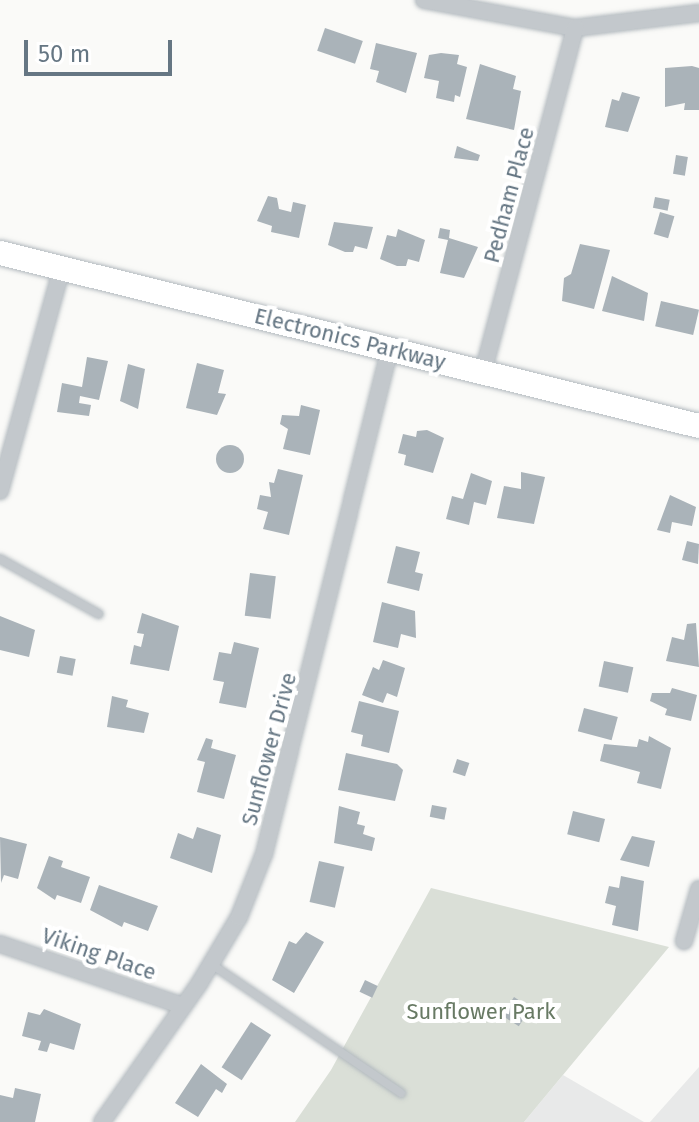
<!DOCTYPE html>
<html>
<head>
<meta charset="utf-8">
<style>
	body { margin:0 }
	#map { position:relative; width:699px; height:1122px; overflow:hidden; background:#fafaf8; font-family:"Fira Sans",sans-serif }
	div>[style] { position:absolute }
	.built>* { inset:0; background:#e8e9e9 }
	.green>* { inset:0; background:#dadfd7 }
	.building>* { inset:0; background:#aab3b9; transform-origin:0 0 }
	.round { border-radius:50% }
	.roads { filter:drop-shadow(0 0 2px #b3babf) drop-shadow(0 0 2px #b3babf) }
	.service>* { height:8px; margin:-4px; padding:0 4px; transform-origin:4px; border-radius:4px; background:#c3c8cc }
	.minor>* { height:16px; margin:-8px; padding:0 8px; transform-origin:8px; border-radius:8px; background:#c3c8cc }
	.secondary>* { height:24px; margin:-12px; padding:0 12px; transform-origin:12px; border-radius:12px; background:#fff }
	span { translate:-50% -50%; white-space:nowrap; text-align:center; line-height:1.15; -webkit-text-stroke:8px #fff; paint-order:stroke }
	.street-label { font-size:22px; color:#657683 }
	.park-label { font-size:22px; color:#687a64 }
	.scale { position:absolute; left:24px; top:40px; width:148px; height:36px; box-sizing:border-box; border:4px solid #657683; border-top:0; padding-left:10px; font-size:24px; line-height:28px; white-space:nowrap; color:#657683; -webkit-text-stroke:6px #fff; paint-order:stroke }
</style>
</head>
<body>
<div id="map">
	<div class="built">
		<div style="clip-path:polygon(699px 1067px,699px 1122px,650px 1122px)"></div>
		<div style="clip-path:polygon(563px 1075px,644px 1122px,524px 1122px)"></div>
	</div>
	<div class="green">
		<div style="clip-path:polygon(431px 888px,669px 947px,524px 1122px,295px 1122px,331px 1070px)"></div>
	</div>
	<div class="building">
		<div style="left:325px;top:28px;width:40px;height:24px;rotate:19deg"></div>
		<div style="clip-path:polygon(376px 43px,417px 53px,406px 93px,376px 82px,379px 71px,370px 69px)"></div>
		<div style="clip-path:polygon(441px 53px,459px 55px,457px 64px,467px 67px,460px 97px,455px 95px,454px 102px,436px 98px,439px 81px,424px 78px,429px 55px)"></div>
		<div style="clip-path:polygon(480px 64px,516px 76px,513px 89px,521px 91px,514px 130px,466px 119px)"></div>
		<div style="clip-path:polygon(692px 66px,699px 68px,699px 110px,684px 110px,685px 103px,665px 107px,665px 68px)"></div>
		<div style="clip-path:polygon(622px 92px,640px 97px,628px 132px,605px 127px,612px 99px,619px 101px)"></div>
		<div style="clip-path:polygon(457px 146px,480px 155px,478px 161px,454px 158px)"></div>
		<div style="left:676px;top:155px;width:12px;height:19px;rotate:9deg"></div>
		<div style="clip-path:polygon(268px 196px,277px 198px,279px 209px,291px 212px,293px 202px,306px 205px,299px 238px,271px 232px,272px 226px,257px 221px)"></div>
		<div style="left:655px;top:197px;width:15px;height:11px;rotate:11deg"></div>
		<div style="left:660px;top:212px;width:15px;height:23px;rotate:16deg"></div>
		<div style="clip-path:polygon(334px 222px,373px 227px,367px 249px,355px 246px,353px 252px,345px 252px,328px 245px)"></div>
		<div style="clip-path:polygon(440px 228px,450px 230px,449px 238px,478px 247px,464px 278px,440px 273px,448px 240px,438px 238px)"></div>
		<div style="clip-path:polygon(398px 229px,425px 240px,419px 262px,408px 259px,406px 266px,397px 266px,380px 259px,387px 235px,396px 237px)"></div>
		<div style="clip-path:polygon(580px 244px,610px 250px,594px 309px,562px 301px,564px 278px,571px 274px)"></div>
		<div style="clip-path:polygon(612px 276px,648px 293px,644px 321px,602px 311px)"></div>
		<div style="left:661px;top:301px;width:39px;height:26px;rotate:13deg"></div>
		<div style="clip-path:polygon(87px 357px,108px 361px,99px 400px,80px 396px,79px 403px,91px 405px,89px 416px,57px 412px,62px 383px,82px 387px)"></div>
		<div style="clip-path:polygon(197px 363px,224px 370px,218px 393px,226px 394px,217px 415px,186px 408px)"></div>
		<div style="clip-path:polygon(128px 364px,145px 369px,138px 409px,120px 401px)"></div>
		<div style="clip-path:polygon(301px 405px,320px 410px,310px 455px,283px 449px,288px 429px,280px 424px,282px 415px,299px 416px)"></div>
		<div style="clip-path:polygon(427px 430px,444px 438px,433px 473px,404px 465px,406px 455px,398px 453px,403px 434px,416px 437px,417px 431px)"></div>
		<div class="round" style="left:216px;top:445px;width:28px;height:28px"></div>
		<div style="clip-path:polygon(278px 469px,303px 475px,289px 535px,263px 529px,268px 512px,257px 509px,260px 495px,271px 497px,269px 482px,274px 483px)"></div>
		<div style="clip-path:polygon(521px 472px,545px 477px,534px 524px,497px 518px,504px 486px,521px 489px)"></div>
		<div style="clip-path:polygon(471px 473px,492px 481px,486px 505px,474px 502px,469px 525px,446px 519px,452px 496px,463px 499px)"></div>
		<div style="clip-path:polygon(670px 495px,696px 507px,692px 526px,672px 522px,670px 533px,657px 530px)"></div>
		<div style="clip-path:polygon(687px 541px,699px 544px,698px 564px,682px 560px)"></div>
		<div style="clip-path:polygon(396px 546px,420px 552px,415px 572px,423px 574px,419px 591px,387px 583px)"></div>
		<div style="left:250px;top:573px;width:26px;height:43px;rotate:7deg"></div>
		<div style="clip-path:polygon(382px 602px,415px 611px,416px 638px,401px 634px,398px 648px,373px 642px)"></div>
		<div style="clip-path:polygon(142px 613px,179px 626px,169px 671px,130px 664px,134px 645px,141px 647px,144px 634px,137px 633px)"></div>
		<div style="clip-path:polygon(0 616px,35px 630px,29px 657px,0 650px)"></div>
		<div style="clip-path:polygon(696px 623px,699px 667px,666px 661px,672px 637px,684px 640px,687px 624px)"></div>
		<div style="clip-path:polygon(234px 642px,259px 648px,246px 708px,219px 703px,224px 682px,213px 680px,219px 652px,231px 654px)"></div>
		<div style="left:60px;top:656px;width:16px;height:17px;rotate:11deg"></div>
		<div style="clip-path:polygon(383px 660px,405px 668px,397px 697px,387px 693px,383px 703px,362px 695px,373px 667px,379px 670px)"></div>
		<div style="left:604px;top:661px;width:30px;height:26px;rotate:12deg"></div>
		<div style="clip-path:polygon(672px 688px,697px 695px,691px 721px,665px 715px,667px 709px,650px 701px,652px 693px,670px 693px)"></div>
		<div style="clip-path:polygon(112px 696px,128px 700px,126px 707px,149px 713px,144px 733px,107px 727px)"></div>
		<div style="clip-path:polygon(359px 701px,399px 711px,389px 753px,361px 746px,363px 735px,351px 732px)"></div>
		<div style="left:584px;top:708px;width:35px;height:24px;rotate:15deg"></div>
		<div style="clip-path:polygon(649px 736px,671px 748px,661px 789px,637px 783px,640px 772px,600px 761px,604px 744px,637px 747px,639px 739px,648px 742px)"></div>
		<div style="clip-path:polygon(206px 738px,213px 740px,211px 748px,236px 755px,224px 799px,197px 792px,205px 762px,197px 760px)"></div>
		<div style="clip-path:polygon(346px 753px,397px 764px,403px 770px,395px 801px,338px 790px)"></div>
		<div style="left:457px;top:759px;width:13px;height:14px;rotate:18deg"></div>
		<div style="left:432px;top:805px;width:15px;height:12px;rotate:11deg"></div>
		<div style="clip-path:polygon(339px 806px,360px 812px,357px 824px,365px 826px,363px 834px,375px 838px,372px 851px,334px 843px)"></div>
		<div style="left:573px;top:811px;width:33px;height:24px;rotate:14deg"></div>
		<div style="clip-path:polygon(197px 827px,221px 835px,212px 873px,170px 858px,178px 833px,193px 839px)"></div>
		<div style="clip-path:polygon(632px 836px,655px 841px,649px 867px,620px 860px)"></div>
		<div style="clip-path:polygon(0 837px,27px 844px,18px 879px,4px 875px,1px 883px)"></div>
		<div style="clip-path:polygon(49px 856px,63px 861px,61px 867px,90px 877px,81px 903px,57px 895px,55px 900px,37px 888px)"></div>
		<div style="left:319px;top:861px;width:26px;height:42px;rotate:13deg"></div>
		<div style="clip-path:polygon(621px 876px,644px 881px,638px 931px,612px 925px,616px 906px,605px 903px,609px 886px,619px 888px)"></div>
		<div style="clip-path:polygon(99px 885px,158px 906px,148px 931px,124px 922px,122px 927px,90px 910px)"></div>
		<div style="clip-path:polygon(306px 932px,324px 942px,294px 993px,272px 980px,289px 941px,296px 944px)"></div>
		<div style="left:365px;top:980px;width:14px;height:13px;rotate:25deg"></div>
		<div style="left:514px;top:997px;width:20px;height:22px;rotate:33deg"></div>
		<div style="clip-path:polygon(44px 1009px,81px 1024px,74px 1050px,50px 1043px,47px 1052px,38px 1050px,41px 1041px,22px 1036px,28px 1012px,40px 1015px)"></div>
		<div style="left:251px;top:1022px;width:24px;height:54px;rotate:33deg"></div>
		<div style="clip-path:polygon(201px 1064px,227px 1084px,222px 1093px,216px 1089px,198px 1117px,175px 1103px)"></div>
		<div style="clip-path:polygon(15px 1088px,41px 1094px,35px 1122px,0 1122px,0 1095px,13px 1098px)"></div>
	</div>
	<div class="roads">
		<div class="service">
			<div style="left:0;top:559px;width:113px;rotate:29.1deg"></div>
			<div style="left:211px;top:964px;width:230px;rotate:34.2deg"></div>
		</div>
		<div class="minor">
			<div style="left:424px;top:0;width:154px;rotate:10.5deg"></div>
			<div style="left:575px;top:28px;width:125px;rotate:-6.9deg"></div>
			<div style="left:483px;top:372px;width:356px;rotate:-75deg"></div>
			<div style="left:0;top:491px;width:231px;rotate:-74.5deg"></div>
			<div style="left:684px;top:941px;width:54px;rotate:-73.9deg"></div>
			<div style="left:0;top:944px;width:193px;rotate:18.7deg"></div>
			<div style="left:102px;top:1122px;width:169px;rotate:-54.9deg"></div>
			<div style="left:199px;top:984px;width:78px;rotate:-59.2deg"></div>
			<div style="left:239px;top:917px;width:68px;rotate:-68.4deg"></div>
			<div style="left:264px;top:854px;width:521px;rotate:-76.02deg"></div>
		</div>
		<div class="secondary">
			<div style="left:0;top:253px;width:720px;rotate:13.9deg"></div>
		</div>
	</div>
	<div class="street-label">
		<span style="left:509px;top:195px;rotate:-75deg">Pedham Place</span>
		<span style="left:350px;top:339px;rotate:14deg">Electronics Parkway</span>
		<span style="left:269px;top:749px;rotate:-75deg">Sunflower Drive</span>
		<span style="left:99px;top:954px;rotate:19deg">Viking Place</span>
	</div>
	<div class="park-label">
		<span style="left:481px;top:1012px">Sunflower Park</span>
	</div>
	<div class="scale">50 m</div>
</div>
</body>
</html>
